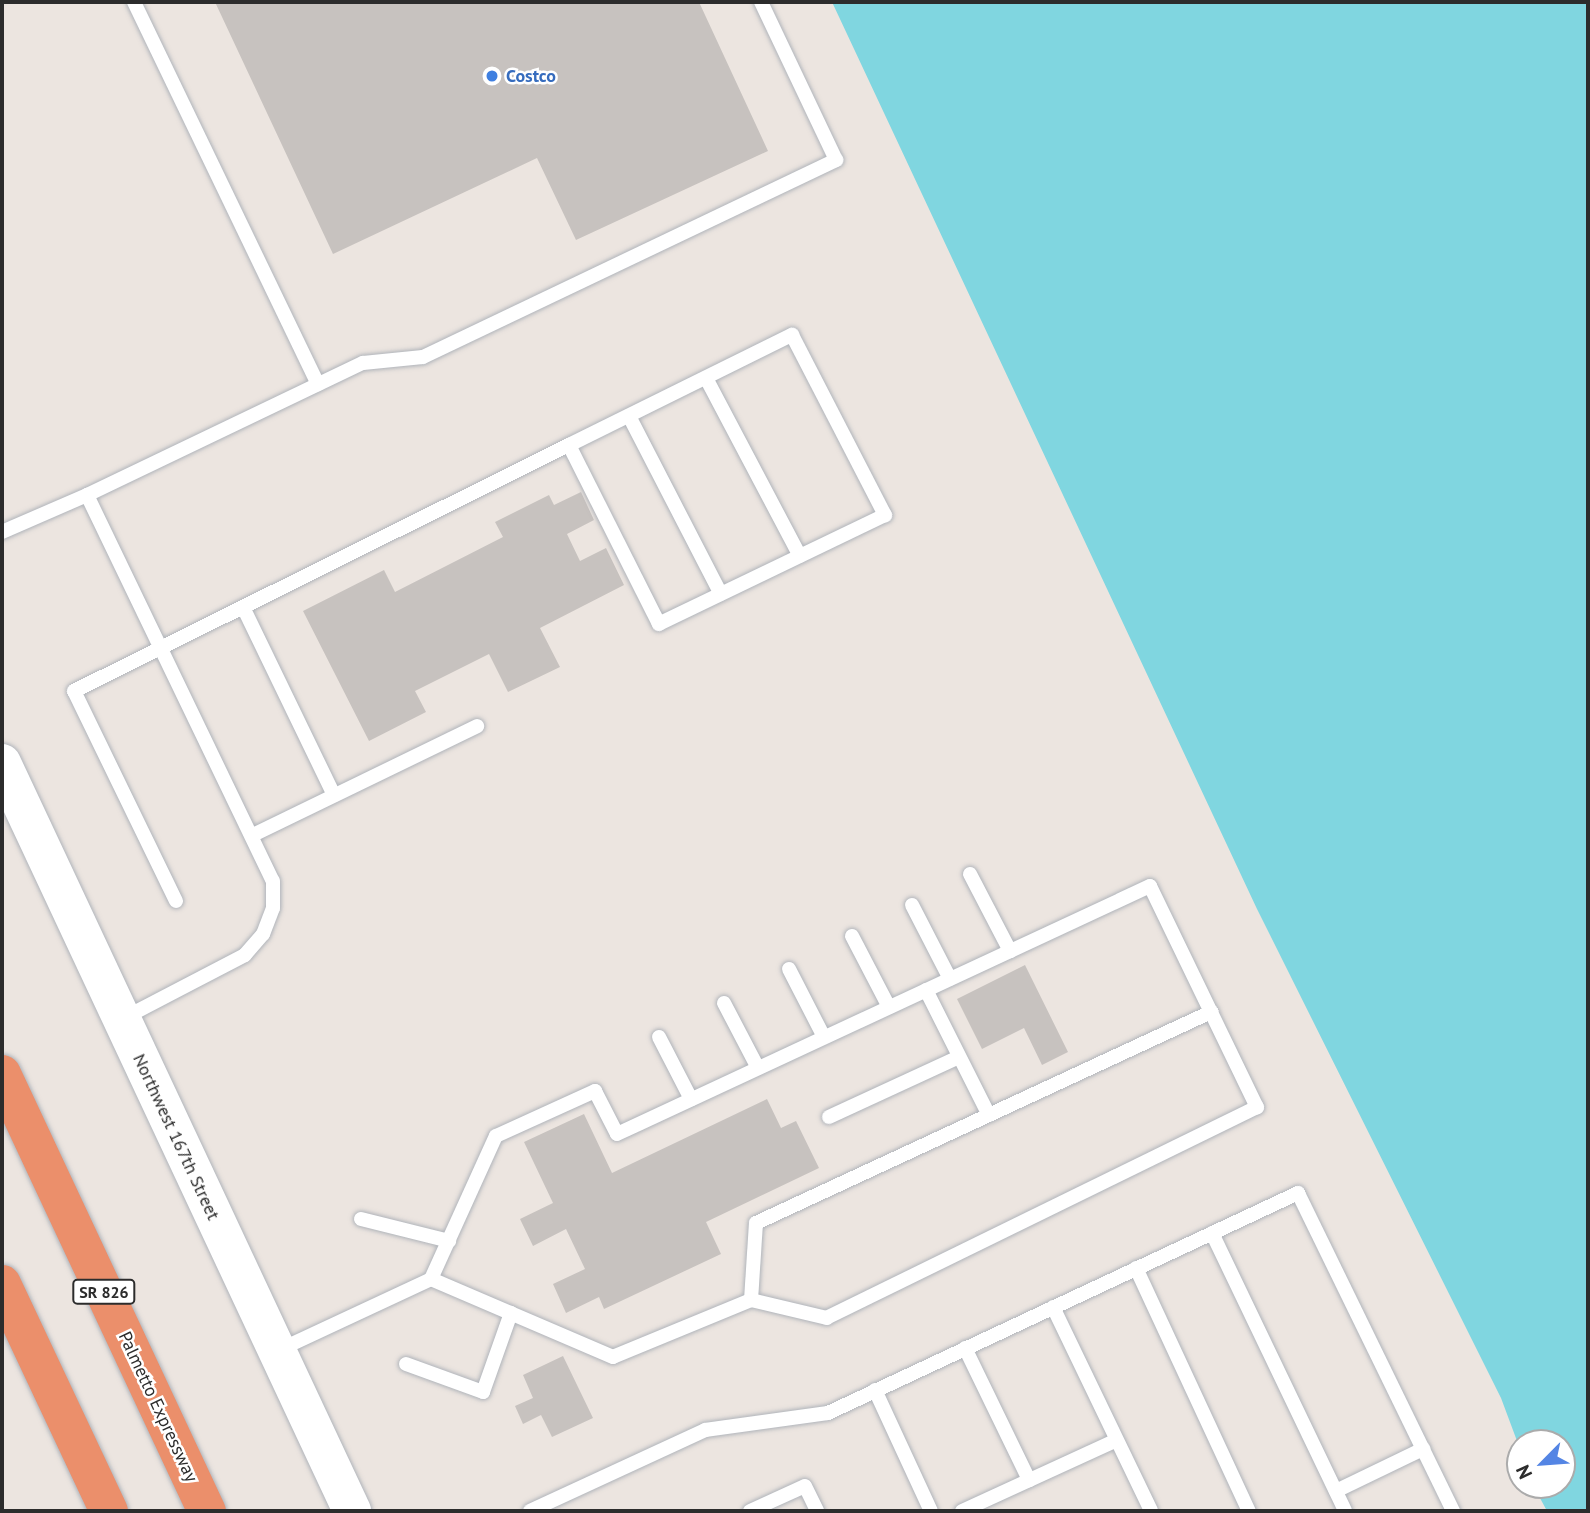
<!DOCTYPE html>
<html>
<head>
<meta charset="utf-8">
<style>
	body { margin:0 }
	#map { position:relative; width:1590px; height:1513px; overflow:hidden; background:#ece5e0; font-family:"PT Sans",sans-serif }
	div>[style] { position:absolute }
	.water>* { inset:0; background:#80d6e0 }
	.building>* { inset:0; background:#c7c2bf }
	.roads { filter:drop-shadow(0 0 2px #b0b4ba) drop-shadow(0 0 2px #b0b4ba) }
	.lane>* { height:14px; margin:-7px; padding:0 7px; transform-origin:7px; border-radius:7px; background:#fff }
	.secondary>* { height:38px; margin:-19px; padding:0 19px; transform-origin:19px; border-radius:19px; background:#fff }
	.highway>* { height:38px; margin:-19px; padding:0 19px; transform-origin:19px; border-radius:19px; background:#eb8f6b }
	.dots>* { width:19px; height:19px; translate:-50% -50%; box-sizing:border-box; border:4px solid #fff; border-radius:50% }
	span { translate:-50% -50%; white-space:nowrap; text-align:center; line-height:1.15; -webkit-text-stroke:5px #fff; paint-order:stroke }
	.shield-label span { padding:2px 5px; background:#fff; border:2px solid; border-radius:5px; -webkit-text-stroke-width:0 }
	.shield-label { font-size:16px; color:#2c2c2c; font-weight:700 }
	.shop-label { font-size:18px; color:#366cbe; font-weight:700 }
	.left { translate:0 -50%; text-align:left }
	.street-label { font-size:18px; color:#2c2c2c }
	.frame { position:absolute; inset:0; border:4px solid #2c2c2c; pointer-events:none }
	.north { position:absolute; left:1506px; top:1429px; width:70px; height:70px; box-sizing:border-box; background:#fff; border:2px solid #ababab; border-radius:50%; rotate:245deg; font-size:19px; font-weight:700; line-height:28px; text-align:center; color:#2c2c2c }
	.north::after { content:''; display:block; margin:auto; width:24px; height:32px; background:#5485e4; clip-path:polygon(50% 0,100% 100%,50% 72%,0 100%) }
</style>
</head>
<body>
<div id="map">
	<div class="water">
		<div style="clip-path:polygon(832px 2px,1588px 2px,1588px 1511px,1547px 1511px,1534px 1487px,1562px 1485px,1562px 1443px,1520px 1443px,1520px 1449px,1501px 1398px,1257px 909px)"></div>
	</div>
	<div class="building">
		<div style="clip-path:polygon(215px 2px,699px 2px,768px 151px,576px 240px,537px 158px,333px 254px)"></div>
		<div style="clip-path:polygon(581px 492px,594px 520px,567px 534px,580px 561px,606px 548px,624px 585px,540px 628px,560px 667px,508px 692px,489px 654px,415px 691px,426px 712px,369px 741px,303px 611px,384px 570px,395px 592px,503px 537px,495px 522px,549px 495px,554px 505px)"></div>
		<div style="clip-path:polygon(1025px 965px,1068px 1052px,1042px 1065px,1024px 1028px,982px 1049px,957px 999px)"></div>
		<div style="clip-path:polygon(767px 1099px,781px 1128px,796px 1121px,819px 1168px,706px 1222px,721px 1254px,604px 1309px,599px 1297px,566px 1313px,553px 1284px,585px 1269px,566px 1229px,533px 1246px,520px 1219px,553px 1203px,524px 1142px,584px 1114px,612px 1173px)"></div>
		<div style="clip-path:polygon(563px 1356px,593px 1418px,552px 1437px,541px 1415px,523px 1424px,515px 1406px,533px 1398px,523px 1375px)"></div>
	</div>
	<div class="roads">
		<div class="lane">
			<div style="left:134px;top:2px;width:424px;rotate:64.3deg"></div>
			<div style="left:706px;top:378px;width:201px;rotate:62.2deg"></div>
			<div style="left:629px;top:416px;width:200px;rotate:62.7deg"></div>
			<div style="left:87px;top:495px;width:306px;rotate:-25.6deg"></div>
			<div style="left:363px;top:363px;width:60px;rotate:-5.7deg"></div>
			<div style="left:423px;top:357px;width:458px;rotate:-25.5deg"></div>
			<div style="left:836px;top:160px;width:175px;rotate:-115.4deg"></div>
			<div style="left:2px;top:532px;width:93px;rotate:-23.5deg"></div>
			<div style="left:87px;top:495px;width:428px;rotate:64.3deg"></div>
			<div style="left:273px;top:881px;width:27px;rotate:90deg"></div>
			<div style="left:273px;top:908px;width:28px;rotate:111deg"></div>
			<div style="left:263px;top:934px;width:28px;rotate:131deg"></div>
			<div style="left:245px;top:955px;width:139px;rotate:152.5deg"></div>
			<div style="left:243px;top:607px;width:209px;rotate:64.2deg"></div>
			<div style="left:255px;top:834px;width:247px;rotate:-25.9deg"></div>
			<div style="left:970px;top:874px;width:87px;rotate:62.5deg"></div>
			<div style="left:176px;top:901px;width:233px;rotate:-115.9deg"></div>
			<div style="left:74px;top:691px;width:553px;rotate:-26.43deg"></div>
			<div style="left:569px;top:445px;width:249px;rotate:-26.3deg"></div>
			<div style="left:792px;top:335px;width:203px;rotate:62.7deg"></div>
			<div style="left:885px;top:515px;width:251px;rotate:154.3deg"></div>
			<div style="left:659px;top:624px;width:200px;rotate:-116.7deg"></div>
			<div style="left:912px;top:905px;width:83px;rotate:62.8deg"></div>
			<div style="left:852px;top:936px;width:80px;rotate:62.5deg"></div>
			<div style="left:789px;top:969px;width:76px;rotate:62.8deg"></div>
			<div style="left:926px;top:990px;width:140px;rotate:63.3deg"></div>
			<div style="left:724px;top:1003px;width:73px;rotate:62.4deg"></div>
			<div style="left:659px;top:1037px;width:70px;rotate:62.7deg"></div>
			<div style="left:829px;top:1117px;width:143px;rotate:-24.8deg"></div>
			<div style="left:361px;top:1219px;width:91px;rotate:14deg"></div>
			<div style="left:1212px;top:1233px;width:308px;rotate:64.4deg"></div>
			<div style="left:1136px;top:1268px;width:268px;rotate:65.1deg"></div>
			<div style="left:751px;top:1300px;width:77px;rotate:-86.3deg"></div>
			<div style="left:756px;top:1223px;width:502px;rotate:-24.88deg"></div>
			<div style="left:1053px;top:1307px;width:226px;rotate:64.3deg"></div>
			<div style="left:965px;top:1348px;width:147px;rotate:64.1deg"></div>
			<div style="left:279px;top:1350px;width:168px;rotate:-25deg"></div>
			<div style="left:431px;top:1279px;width:157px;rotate:-65.6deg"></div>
			<div style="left:496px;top:1136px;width:109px;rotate:-24.4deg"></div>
			<div style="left:595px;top:1091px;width:48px;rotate:62.9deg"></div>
			<div style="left:617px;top:1134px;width:588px;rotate:-24.95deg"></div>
			<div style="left:1150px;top:886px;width:246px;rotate:64.2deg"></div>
			<div style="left:1257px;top:1107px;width:479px;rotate:153.9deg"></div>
			<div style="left:827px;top:1318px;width:78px;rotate:-166.7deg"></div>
			<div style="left:751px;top:1300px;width:149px;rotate:157.6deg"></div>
			<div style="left:613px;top:1357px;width:198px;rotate:-156.8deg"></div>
			<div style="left:406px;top:1364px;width:82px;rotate:20deg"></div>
			<div style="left:483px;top:1392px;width:84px;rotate:-70.5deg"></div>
			<div style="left:875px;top:1390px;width:133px;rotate:65.2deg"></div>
			<div style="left:1336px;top:1491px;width:97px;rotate:-25.8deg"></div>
			<div style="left:530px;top:1511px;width:193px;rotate:-24.8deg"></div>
			<div style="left:705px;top:1430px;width:124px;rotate:-7.9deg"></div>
			<div style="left:828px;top:1413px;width:519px;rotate:-25.08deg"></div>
			<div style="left:1298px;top:1193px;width:354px;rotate:64deg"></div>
			<div style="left:750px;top:1511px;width:60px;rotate:-24.4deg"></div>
			<div style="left:805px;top:1486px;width:28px;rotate:64deg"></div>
			<div style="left:962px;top:1511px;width:170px;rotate:-24.6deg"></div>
		</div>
		<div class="secondary">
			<div style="left:2px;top:763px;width:826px;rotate:64.92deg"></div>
		</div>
		<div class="highway">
			<div style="left:2px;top:1074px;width:483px;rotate:64.9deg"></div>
			<div style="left:2px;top:1284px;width:251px;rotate:64.8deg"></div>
		</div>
	</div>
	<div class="dots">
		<div style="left:492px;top:76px;background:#3f7fe0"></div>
	</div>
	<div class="shield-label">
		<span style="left:104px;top:1292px">SR 826</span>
	</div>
	<div class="shop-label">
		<span class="left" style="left:506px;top:76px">Costco</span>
	</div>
	<div class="street-label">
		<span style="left:176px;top:1137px;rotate:65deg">Northwest 167th Street</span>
		<span style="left:158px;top:1407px;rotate:65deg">Palmetto Expressway</span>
	</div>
	<div class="frame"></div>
	<div class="north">N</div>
</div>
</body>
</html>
